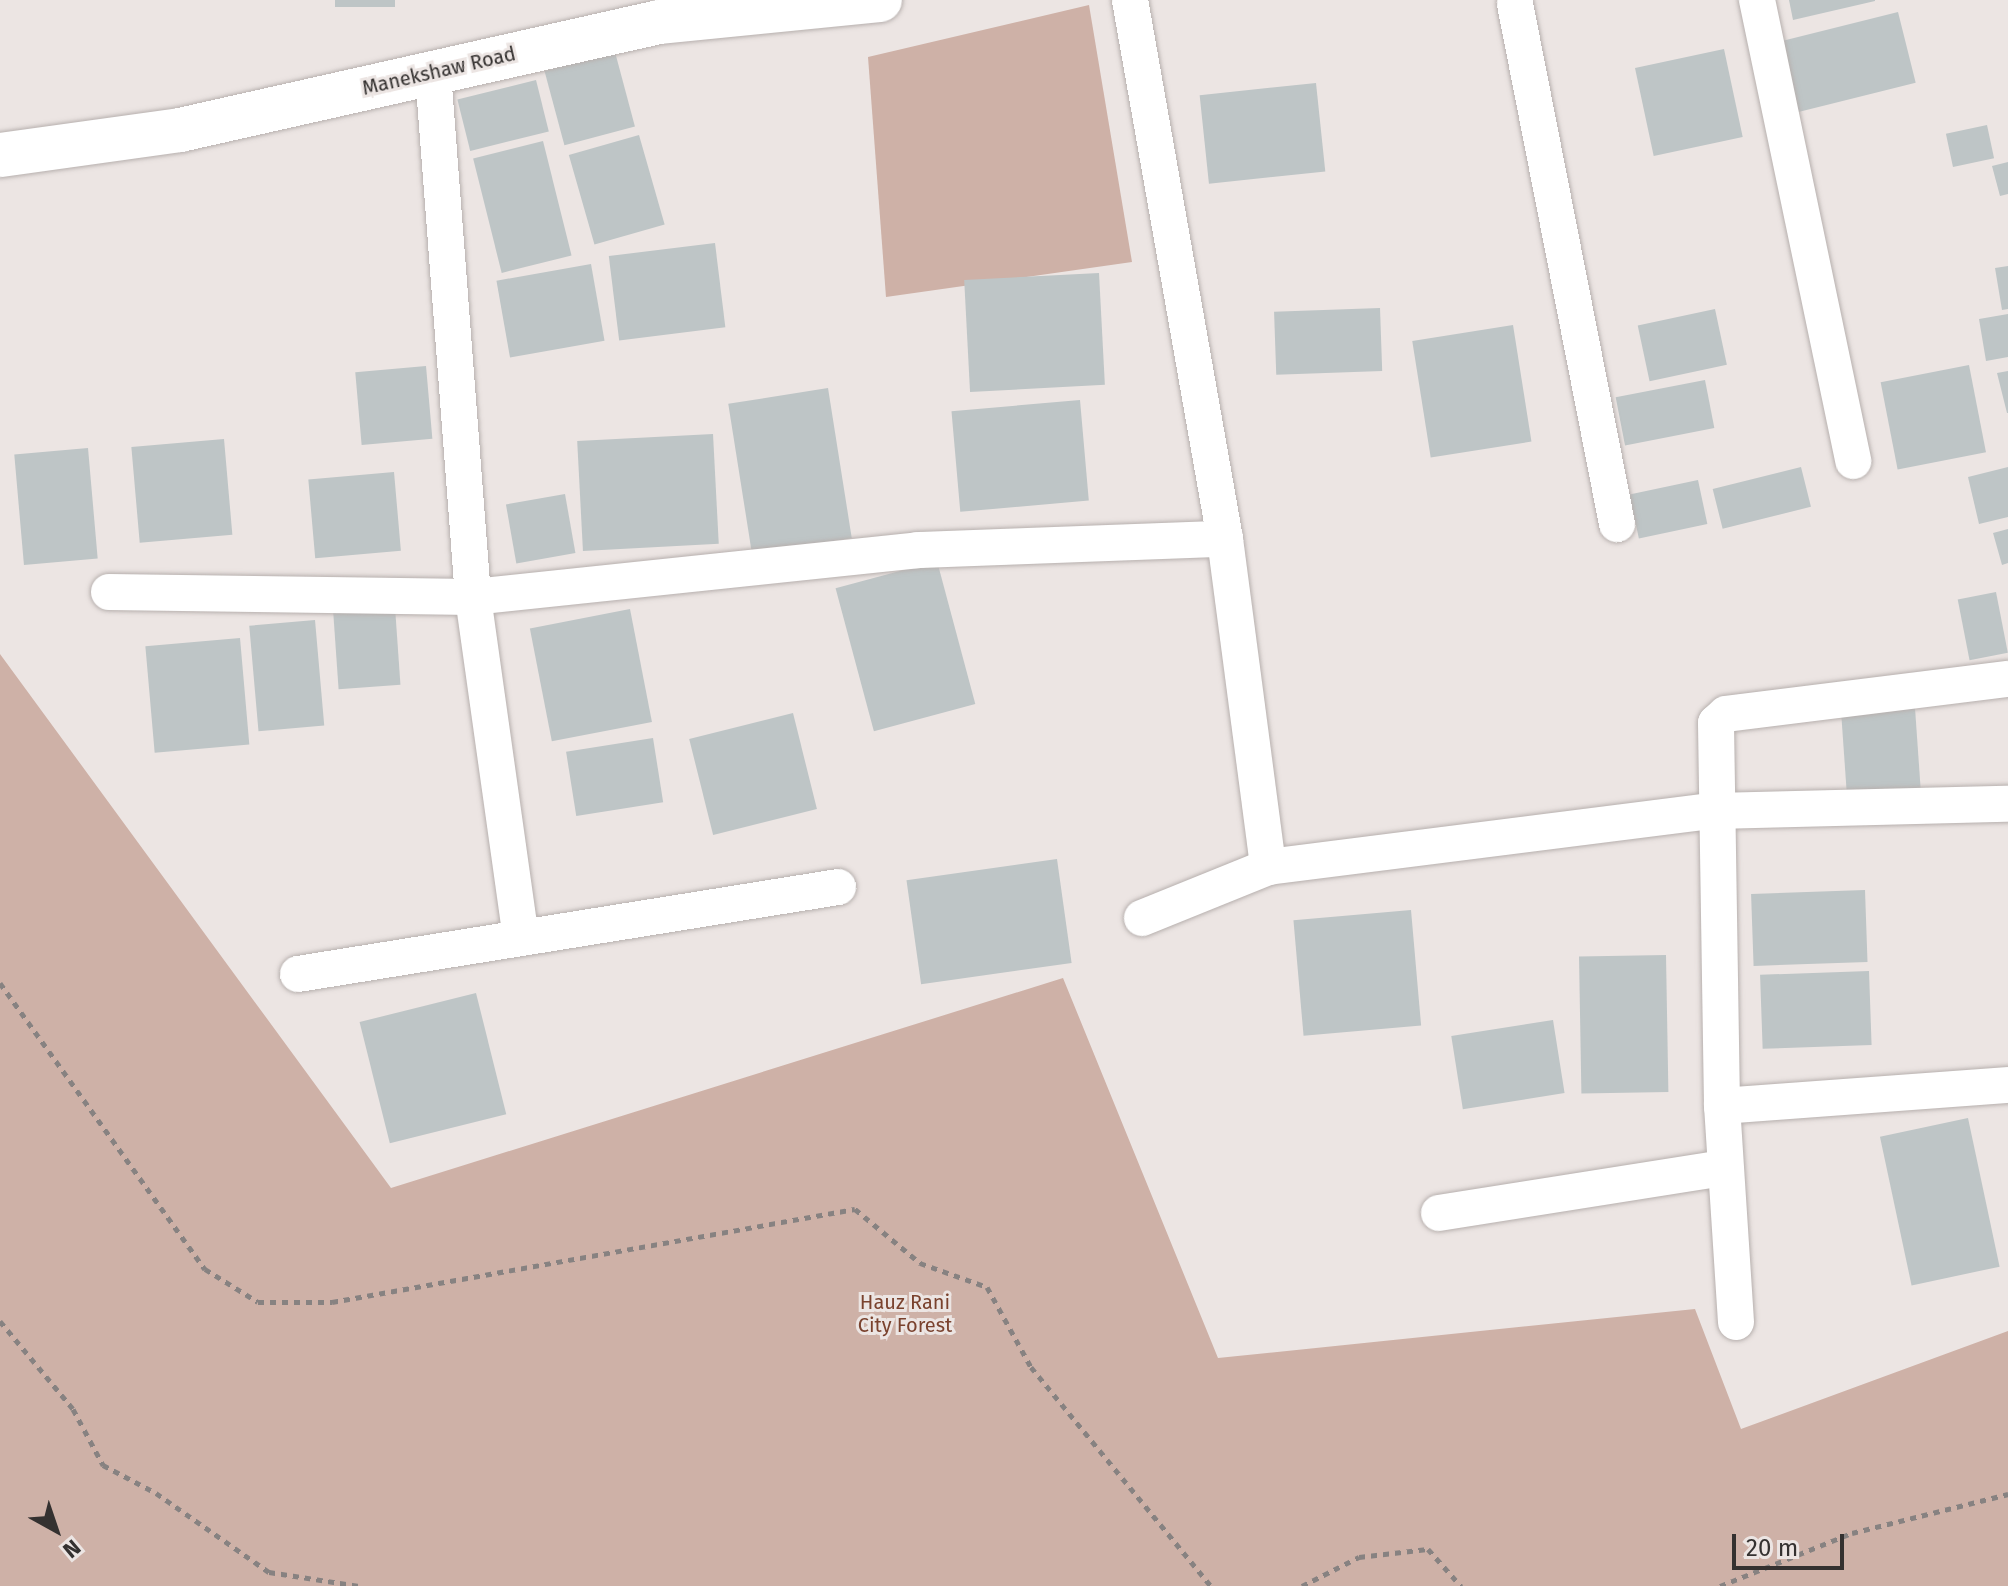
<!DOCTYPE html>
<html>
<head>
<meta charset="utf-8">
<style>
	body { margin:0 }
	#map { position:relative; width:2008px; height:1586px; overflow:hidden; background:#ece5e3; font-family:"Fira Sans",sans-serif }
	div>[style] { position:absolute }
	.green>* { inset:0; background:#ceb1a7 }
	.building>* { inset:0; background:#bec5c6; transform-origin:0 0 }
	.path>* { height:5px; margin-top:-2.5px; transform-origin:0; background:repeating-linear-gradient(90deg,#878281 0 6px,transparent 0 12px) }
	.roads { filter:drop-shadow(0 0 2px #b7b0ae) drop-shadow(0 0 2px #b7b0ae) }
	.street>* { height:36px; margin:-18px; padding:0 18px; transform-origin:18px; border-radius:18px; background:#fff }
	.secondary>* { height:44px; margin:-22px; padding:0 22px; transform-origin:22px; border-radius:22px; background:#fff }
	span { translate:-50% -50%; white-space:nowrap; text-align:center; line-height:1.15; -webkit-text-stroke:6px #ece5e3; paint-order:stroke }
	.street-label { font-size:20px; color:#343130 }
	.park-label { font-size:20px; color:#7a422e }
	.north { position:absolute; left:16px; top:1490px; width:80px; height:80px; -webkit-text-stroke:6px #ece5e3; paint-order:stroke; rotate:140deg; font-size:22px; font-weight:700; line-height:32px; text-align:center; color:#343130 }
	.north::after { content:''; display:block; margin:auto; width:28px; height:36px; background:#343130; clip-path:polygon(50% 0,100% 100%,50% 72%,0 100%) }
	.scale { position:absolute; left:1732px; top:1534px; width:112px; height:36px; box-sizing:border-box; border:4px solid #343130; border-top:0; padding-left:10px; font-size:24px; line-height:28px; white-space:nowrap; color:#343130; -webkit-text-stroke:6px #ece5e3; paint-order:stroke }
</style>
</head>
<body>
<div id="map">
	<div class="green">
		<div style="clip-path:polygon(1089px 5px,1132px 262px,886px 297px,868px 57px)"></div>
		<div style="clip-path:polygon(0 654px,391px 1188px,1063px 978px,1218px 1358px,1695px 1309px,1741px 1429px,2008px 1331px,2008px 1586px,0 1586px)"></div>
	</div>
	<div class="building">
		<div style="left:335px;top:0;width:60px;height:7px"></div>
		<div style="clip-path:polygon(1789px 0,1875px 0,1875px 1px,1793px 20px)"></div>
		<div style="left:1898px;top:12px;width:73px;height:129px;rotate:76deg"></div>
		<div style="left:1724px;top:49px;width:90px;height:91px;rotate:78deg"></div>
		<div style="left:615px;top:52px;width:77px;height:73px;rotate:75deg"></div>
		<div style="left:536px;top:80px;width:53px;height:81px;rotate:76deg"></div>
		<div style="left:1316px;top:83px;width:89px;height:117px;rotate:84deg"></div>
		<div style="left:1987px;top:125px;width:34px;height:42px;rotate:78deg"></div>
		<div style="left:639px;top:135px;width:93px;height:73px;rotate:74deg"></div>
		<div style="left:543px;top:141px;width:118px;height:72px;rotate:76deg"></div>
		<div style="clip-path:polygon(2008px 162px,2008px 194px,2000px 196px,1992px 166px)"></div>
		<div style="left:715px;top:243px;width:85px;height:107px;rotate:83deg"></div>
		<div style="left:591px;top:264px;width:78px;height:96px;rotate:80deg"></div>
		<div style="clip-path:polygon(2008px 266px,2008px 309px,2002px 310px,1995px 268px)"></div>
		<div style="left:1099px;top:273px;width:112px;height:135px;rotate:87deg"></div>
		<div style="left:1380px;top:308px;width:63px;height:106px;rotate:88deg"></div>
		<div style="left:1715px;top:309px;width:57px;height:79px;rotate:78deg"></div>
		<div style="clip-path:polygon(2008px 314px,2008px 357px,1986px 361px,1979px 319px)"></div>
		<div style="left:1513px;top:325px;width:118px;height:102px;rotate:81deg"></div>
		<div style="left:1969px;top:365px;width:89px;height:90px;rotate:79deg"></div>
		<div style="left:426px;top:366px;width:73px;height:71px;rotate:85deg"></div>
		<div style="clip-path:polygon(2008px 371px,2008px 413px,2007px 413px,1997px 373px)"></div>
		<div style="left:1705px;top:380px;width:49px;height:91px;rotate:79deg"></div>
		<div style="left:828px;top:388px;width:152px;height:101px;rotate:81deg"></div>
		<div style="left:1080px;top:400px;width:101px;height:129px;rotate:85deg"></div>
		<div style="left:713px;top:434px;width:110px;height:136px;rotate:87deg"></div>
		<div style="left:224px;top:439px;width:96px;height:93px;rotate:85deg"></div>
		<div style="left:88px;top:448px;width:111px;height:74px;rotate:85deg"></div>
		<div style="left:1801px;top:467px;width:41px;height:91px;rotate:76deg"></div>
		<div style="clip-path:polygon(2008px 467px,2008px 517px,1979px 524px,1968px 477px)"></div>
		<div style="left:394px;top:472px;width:79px;height:86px;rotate:85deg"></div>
		<div style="left:1698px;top:480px;width:45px;height:70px;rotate:78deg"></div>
		<div style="left:565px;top:494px;width:60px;height:60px;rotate:80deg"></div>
		<div style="clip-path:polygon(2008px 529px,2008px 563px,2002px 565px,1993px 533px)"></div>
		<div style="left:937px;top:561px;width:148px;height:105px;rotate:75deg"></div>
		<div style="left:1996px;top:592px;width:62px;height:39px;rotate:79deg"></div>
		<div style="left:395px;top:607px;width:78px;height:62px;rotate:86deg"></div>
		<div style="left:630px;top:609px;width:115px;height:102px;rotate:79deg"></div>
		<div style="left:315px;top:620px;width:106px;height:66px;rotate:85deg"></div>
		<div style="left:240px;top:638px;width:107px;height:95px;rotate:85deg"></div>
		<div style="left:1915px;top:708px;width:82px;height:74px;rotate:86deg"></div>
		<div style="left:793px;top:713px;width:99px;height:107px;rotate:76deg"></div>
		<div style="left:653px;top:738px;width:65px;height:88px;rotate:81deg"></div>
		<div style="left:1057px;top:859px;width:105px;height:152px;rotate:82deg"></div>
		<div style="left:1865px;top:890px;width:72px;height:114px;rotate:88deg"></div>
		<div style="left:1411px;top:910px;width:116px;height:118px;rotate:85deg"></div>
		<div style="left:1666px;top:955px;width:137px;height:87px;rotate:89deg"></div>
		<div style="left:1869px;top:971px;width:74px;height:109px;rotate:88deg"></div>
		<div style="left:476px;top:993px;width:125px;height:120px;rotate:76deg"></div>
		<div style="left:1553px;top:1020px;width:74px;height:103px;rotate:81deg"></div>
		<div style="left:1968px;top:1118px;width:152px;height:90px;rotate:78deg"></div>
	</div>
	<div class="path">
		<div style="left:0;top:983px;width:352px;rotate:54.4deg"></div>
		<div style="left:205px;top:1269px;width:62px;rotate:31.9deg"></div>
		<div style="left:258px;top:1302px;width:74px"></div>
		<div style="left:332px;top:1302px;width:531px;rotate:-10.08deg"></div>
		<div style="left:855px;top:1209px;width:85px;rotate:39.7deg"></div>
		<div style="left:920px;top:1263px;width:71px;rotate:19.7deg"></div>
		<div style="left:987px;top:1287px;width:91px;rotate:61.2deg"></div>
		<div style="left:1031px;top:1367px;width:283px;rotate:50.6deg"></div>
		<div style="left:0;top:1321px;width:114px;rotate:50.3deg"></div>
		<div style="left:73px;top:1409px;width:64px;rotate:61.8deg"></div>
		<div style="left:103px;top:1465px;width:60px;rotate:27.8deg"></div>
		<div style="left:156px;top:1493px;width:138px;rotate:35deg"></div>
		<div style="left:269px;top:1572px;width:91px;rotate:8.8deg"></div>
		<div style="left:1302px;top:1586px;width:64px;rotate:-27deg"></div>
		<div style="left:1359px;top:1557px;width:69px;rotate:-6.6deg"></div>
		<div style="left:1428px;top:1549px;width:50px;rotate:48.3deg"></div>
		<div style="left:1720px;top:1586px;width:142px;rotate:-21.9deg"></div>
		<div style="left:1852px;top:1533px;width:161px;rotate:-14deg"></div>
	</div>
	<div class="roads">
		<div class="street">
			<div style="left:1130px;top:0;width:547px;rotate:80deg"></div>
			<div style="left:1225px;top:539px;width:331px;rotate:82.5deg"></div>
			<div style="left:1757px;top:0;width:471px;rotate:78.2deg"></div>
			<div style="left:1515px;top:4px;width:530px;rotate:78.9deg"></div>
			<div style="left:433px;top:73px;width:526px;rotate:85.63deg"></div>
			<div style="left:473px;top:597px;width:344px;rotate:82deg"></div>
			<div style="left:109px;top:592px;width:364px;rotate:0.8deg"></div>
			<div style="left:473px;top:597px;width:447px;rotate:-6deg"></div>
			<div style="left:918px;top:550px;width:307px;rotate:-2.1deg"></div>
			<div style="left:1142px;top:918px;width:136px;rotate:-22deg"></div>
			<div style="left:1268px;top:867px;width:449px;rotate:-7.2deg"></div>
			<div style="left:1713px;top:811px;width:295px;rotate:-1.4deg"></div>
			<div style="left:298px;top:974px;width:547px;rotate:-9.15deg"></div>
			<div style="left:1722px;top:1106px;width:287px;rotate:-4.2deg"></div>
			<div style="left:1439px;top:1213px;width:289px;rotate:-9deg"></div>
			<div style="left:1736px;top:1322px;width:216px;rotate:-93.7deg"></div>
			<div style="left:1722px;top:1106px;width:383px;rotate:-90.9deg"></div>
			<div style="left:1716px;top:723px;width:13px;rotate:-42deg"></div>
			<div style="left:1726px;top:714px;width:284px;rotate:-7.1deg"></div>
		</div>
		<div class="secondary">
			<div style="left:0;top:155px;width:182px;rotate:-7.9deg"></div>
			<div style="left:180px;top:130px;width:492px;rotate:-12.7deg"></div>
			<div style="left:660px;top:22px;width:221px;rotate:-5.7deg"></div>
		</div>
	</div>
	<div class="street-label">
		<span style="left:439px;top:71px;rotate:-13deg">Manekshaw Road</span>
	</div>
	<div class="park-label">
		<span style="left:905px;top:1314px">Hauz Rani<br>City Forest</span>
	</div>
	<div class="north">N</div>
	<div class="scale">20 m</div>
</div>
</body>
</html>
